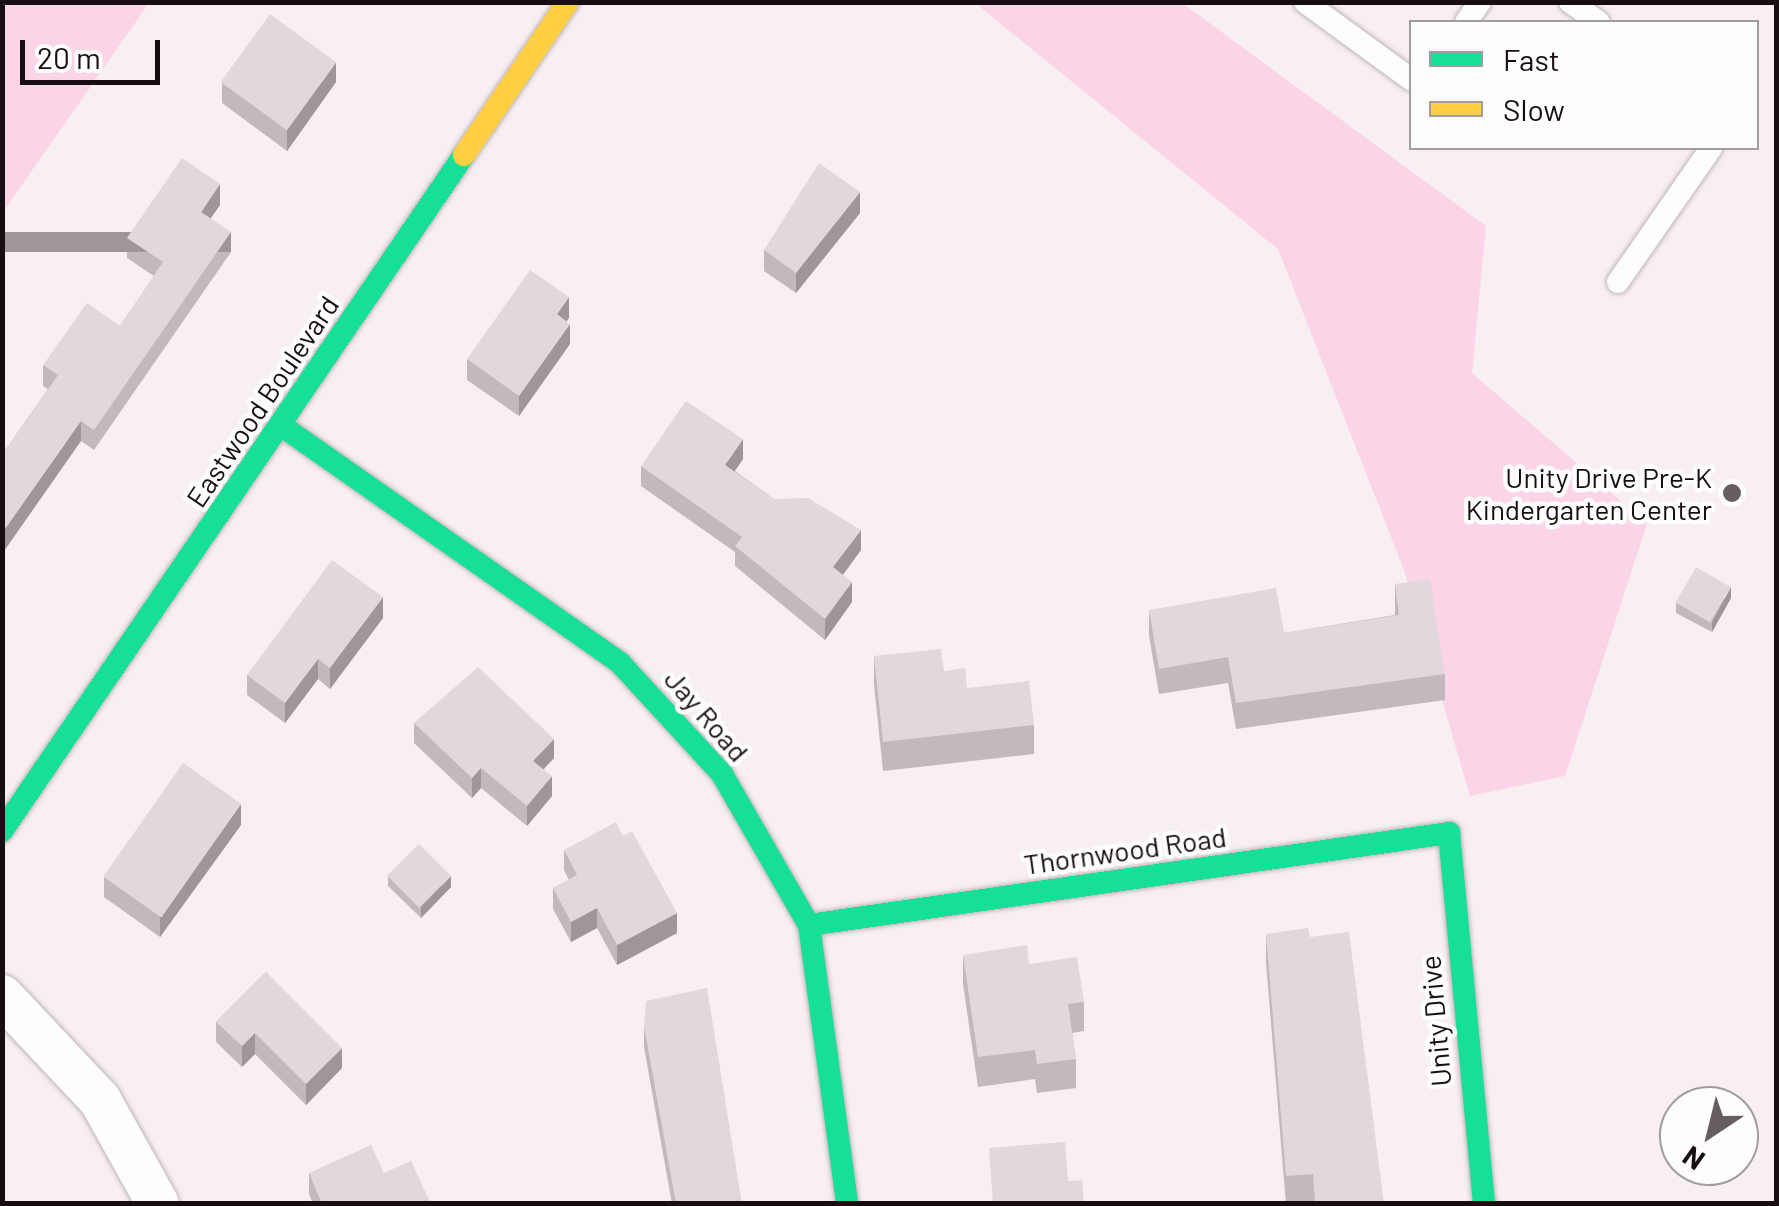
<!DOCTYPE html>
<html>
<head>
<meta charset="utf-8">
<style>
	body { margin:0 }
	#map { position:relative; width:1779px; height:1206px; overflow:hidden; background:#f8eff3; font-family:Barlow,sans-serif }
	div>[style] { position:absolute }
	.green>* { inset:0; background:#fbd4e7 }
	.roads { filter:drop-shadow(0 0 2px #beb5b9) drop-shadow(0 0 2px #beb5b9) }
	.lane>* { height:22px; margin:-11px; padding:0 11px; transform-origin:11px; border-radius:11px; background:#fefdfd }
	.street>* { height:42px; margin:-21px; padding:0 21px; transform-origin:21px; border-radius:21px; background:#fefdfd }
	.fast>* { height:22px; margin:-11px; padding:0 11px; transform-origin:11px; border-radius:11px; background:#16e098 }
	.slow>* { height:22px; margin:-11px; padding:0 11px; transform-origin:11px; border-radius:11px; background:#ffcf43 }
	.wall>* { inset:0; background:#c2b9bd }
	.shaded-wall>* { inset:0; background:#9e969a; transform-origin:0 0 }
	.building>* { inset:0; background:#e1d7dc; transform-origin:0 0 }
	.dots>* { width:28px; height:28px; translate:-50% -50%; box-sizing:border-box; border:5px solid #fdfdfd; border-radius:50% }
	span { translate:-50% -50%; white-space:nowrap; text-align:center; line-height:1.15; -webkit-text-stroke:9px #fdfdfd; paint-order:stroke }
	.street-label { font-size:28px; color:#170e13 }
	.poi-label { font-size:28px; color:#170e13 }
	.right { translate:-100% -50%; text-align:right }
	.frame { position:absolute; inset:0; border:5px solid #170e13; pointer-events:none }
	.legend { position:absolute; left:1409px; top:20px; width:350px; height:130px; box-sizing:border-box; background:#fdfdfd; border:2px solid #a19d9f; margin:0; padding:12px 18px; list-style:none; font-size:30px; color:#170e13 }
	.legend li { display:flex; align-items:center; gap:20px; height:50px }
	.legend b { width:50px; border:2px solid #a19d9f }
	.north { position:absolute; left:1659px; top:1086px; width:100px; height:100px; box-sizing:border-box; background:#fdfdfd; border:2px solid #a19d9f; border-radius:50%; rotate:215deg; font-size:28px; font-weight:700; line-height:40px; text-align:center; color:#170e13 }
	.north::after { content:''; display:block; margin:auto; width:35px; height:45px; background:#665d61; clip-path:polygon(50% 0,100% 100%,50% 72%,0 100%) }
	.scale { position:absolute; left:20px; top:40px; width:140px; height:45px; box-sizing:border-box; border:5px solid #170e13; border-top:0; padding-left:12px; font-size:30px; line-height:35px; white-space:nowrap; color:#170e13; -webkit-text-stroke:8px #fdfdfd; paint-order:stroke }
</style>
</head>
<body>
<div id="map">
	<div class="green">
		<div style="clip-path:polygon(3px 2px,149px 3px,3px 212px,2px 3px)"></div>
		<div style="clip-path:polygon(975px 3px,1182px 3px,1486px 226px,1472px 373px,1647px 524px,1565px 776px,1470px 796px,1404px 570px,1278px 249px)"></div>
	</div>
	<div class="roads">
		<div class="lane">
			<div style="left:1305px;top:2px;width:132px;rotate:36.1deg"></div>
			<div style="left:1570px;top:2px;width:35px;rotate:35deg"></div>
			<div style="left:1466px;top:22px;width:24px;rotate:-55deg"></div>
			<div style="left:1618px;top:282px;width:163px;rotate:-55.2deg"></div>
		</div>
		<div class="street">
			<div style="left:2px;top:996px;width:143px;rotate:46.7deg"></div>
			<div style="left:100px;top:1100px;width:119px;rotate:60.9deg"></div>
		</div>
		<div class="fast">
			<div style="left:282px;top:426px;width:413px;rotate:35deg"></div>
			<div style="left:620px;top:663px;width:151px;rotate:47.4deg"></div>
			<div style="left:722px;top:774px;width:174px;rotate:60.1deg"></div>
			<div style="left:809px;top:925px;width:282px;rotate:82.2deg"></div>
			<div style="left:2px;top:831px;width:819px;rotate:-55.65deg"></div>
			<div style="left:809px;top:925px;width:647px;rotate:-8.18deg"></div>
			<div style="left:1449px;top:833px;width:373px;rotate:84.6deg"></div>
		</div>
		<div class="slow">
			<div style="left:464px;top:155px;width:185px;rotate:-55.8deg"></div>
		</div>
	</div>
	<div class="wall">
		<div style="clip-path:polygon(336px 82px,287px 151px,222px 103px,222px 83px)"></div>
		<div style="clip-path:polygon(220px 205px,211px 218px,231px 252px,94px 450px,81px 441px,6px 449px,48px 389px,43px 386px,43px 365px,120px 326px,154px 276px,127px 258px,127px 238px)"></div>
		<div style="clip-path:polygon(860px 213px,796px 293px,764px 271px,764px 250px)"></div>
		<div style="clip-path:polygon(569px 318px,566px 321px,570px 344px,519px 416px,467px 380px,467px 359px)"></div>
		<div style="clip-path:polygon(743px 459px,735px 471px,774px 499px,861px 550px,843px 575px,852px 602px,825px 640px,735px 566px,735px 552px,641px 486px,641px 466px)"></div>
		<div style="clip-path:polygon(1395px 584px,1445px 674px,1445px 700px,1236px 729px,1228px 683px,1159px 694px,1149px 636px,1149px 610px,1284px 633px,1395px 615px)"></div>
		<div style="clip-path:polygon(1731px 598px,1712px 632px,1676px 613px,1676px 603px)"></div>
		<div style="clip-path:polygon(383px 618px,330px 689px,318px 679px,285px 723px,247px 695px,247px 675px)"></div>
		<div style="clip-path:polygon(874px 656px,944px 671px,967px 688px,1034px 725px,1034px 754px,883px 771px,874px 685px)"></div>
		<div style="clip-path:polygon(414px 723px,554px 758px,544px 769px,552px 796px,527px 826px,481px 788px,472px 798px,414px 743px)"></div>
		<div style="clip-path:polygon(241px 825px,160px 937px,104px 897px,104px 877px)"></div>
		<div style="clip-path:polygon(564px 850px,677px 933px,617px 965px,597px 928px,571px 942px,553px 909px,553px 888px,569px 880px,564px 870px)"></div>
		<div style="clip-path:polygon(388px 876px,451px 887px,421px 918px,388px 886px)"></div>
		<div style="clip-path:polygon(1266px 934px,1384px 1204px,1286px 1204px,1266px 963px)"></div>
		<div style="clip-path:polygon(963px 955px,1029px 964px,1084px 1002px,1084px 1031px,1072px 1033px,1076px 1059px,1076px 1088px,1037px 1093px,1035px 1079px,978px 1087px,963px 984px)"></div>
		<div style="clip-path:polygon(266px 972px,342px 1068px,306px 1105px,255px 1054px,242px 1067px,216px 1042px,216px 1022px)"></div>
		<div style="clip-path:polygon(644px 1026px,742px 1204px,672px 1204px,644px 1047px)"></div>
		<div style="clip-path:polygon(309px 1173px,384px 1173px,431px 1204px,313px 1204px,309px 1194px)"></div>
	</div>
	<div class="shaded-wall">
		<div style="clip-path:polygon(336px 62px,336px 82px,287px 151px,287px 130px)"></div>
		<div style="clip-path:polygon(220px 184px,220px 205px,201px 232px,201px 212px)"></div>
		<div style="clip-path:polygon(860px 192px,860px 213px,796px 293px,796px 273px)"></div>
		<div style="left:231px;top:232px;width:20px;height:241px;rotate:90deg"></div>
		<div style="clip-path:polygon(569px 297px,569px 318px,557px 335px,557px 314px)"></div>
		<div style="clip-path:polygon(570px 324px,570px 344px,519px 416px,519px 396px)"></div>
		<div style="clip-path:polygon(81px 421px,81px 441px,2px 554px,2px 533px)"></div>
		<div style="clip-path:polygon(743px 439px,743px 459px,725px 485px,725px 465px)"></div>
		<div style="clip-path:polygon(861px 530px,861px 550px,833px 588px,833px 567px)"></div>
		<div style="clip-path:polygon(852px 582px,852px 602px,825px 640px,825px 619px)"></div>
		<div style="clip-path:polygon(1731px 587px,1731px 598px,1712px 632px,1712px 622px)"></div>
		<div style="clip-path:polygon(383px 597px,383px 618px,330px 689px,330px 668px)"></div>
		<div style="clip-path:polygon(318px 659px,318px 679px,285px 723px,285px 703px)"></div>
		<div style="clip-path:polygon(554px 739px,554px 758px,533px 780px,533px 761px)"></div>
		<div style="clip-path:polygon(481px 768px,481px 788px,472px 798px,472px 778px)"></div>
		<div style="clip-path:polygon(552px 776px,552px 796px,527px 826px,527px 806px)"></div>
		<div style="clip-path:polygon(241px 804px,241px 825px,160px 937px,160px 917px)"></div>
		<div style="clip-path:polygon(451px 876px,451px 887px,421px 918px,421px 907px)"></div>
		<div style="clip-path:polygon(597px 908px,597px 928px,571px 942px,571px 922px)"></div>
		<div style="clip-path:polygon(677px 913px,677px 933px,617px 965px,617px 945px)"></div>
		<div style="clip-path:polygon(255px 1033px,255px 1054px,242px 1067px,242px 1046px)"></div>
		<div style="clip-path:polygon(342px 1048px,342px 1068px,306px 1105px,306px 1084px)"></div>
	</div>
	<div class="building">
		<div style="left:270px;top:14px;width:82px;height:84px;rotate:36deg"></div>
		<div style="clip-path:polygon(182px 158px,220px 184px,201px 212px,231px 232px,94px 430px,81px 421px,2px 533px,2px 446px,6px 449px,58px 375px,43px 365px,87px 303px,120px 326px,163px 262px,127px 238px)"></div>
		<div style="clip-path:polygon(819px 163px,860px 192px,796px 273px,764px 250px)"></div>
		<div style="clip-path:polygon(530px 270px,569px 297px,557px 314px,570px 324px,519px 396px,467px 359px)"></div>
		<div style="clip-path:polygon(686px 401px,743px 439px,725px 465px,774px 499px,808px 498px,861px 530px,833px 567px,852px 582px,825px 619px,735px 546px,742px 537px,641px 466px)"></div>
		<div style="clip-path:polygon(332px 560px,383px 597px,330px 668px,318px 659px,285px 703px,247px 675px)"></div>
		<div style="left:1696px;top:567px;width:40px;height:41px;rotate:30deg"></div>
		<div style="clip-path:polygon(1430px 579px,1445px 674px,1236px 703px,1228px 657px,1159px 669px,1149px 610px,1276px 588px,1284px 633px,1399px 615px,1395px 584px)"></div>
		<div style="clip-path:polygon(941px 649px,944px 671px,965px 668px,967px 688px,1029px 681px,1034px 725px,883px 742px,874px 656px)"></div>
		<div style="clip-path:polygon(478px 667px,554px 739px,533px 761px,552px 776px,527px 806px,481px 768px,472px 778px,414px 723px)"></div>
		<div style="left:183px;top:763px;width:71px;height:139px;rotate:35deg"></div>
		<div style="clip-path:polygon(616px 822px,623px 836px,632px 831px,677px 913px,617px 945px,597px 908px,571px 922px,553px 888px,577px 875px,564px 850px)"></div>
		<div style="left:419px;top:844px;width:45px;height:45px;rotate:45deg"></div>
		<div style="clip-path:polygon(1308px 928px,1310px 937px,1349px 932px,1384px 1204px,1315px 1204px,1313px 1174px,1286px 1176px,1266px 934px)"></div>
		<div style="clip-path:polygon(1027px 945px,1029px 964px,1077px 957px,1084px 1002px,1068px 1004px,1076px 1059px,1037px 1064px,1035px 1050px,978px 1057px,963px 955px)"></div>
		<div style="clip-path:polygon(266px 972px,342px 1048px,306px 1084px,255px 1033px,242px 1046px,216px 1022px)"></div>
		<div style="clip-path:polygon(707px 988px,742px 1204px,676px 1204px,644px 1026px,646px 1001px)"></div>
		<div style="clip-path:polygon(1065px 1142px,1068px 1181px,1082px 1180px,1084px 1204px,993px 1204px,989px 1148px)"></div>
		<div style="clip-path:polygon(371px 1145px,384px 1173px,411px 1161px,431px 1204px,322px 1204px,309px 1173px)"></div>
	</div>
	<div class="dots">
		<div style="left:1732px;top:493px;background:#665d61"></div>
	</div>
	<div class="street-label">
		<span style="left:262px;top:401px;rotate:-56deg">Eastwood Boulevard</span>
		<span style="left:707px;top:715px;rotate:49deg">Jay Road</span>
		<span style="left:1125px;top:850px;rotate:-8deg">Thornwood Road</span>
		<span style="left:1435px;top:1021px;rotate:-95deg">Unity Drive</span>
	</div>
	<div class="poi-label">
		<span class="right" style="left:1712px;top:493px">Unity Drive Pre-K<br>Kindergarten Center</span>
	</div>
	<div class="frame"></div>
	<ul class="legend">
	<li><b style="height:12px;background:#16e098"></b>Fast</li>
	<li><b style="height:12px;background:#ffcf43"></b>Slow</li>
	</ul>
	<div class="north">N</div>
	<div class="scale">20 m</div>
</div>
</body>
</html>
